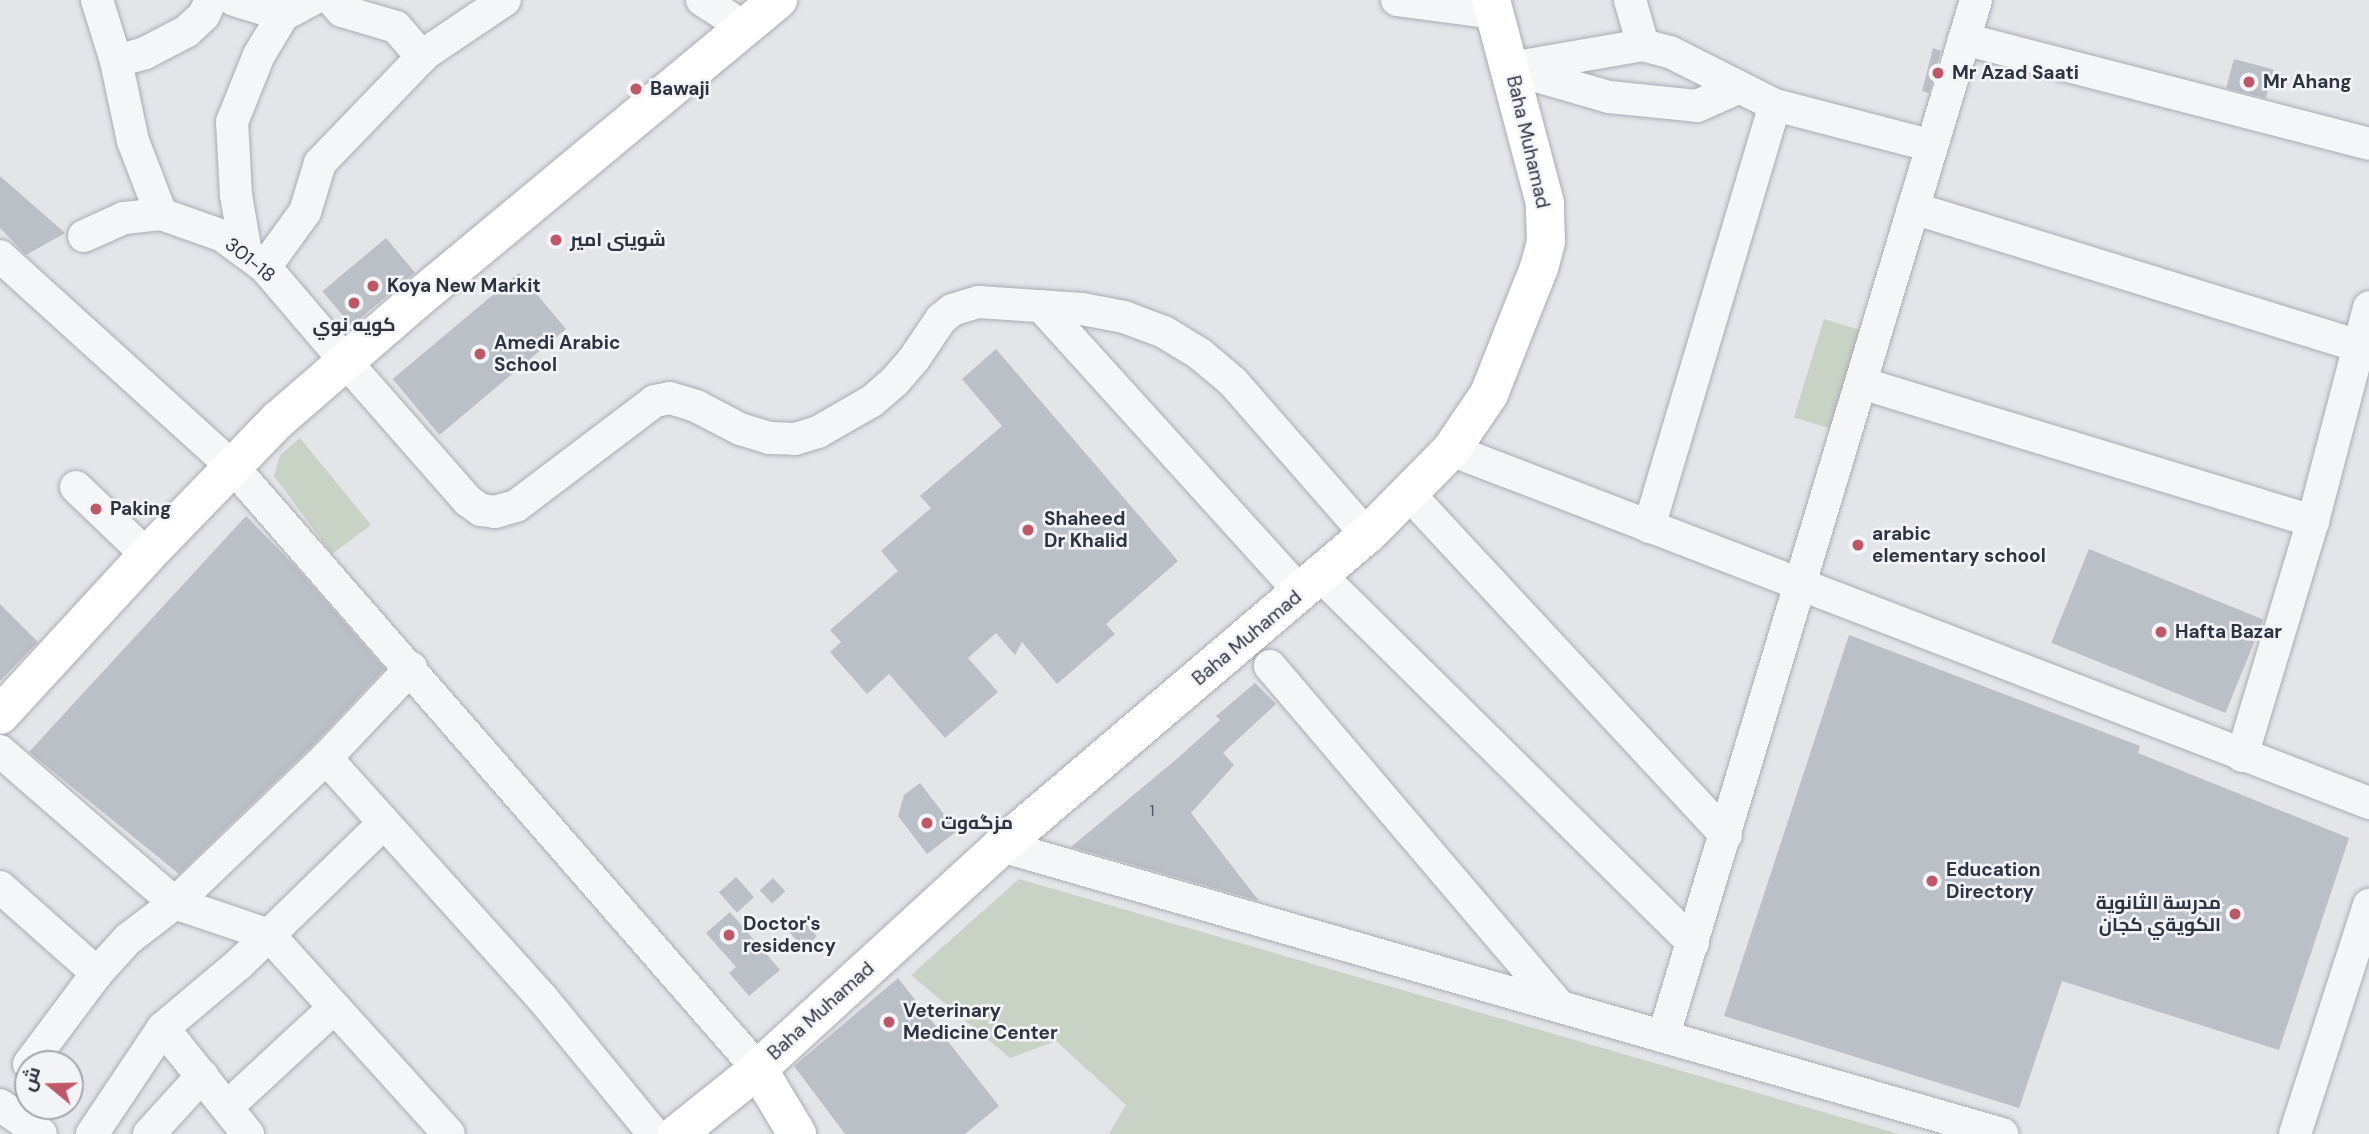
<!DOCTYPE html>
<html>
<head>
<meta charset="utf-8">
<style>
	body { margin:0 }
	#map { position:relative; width:2369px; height:1134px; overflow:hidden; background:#e3e5e9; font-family:"DM Sans",Cairo,sans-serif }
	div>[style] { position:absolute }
	.green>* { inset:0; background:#c8d2c5; transform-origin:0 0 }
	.building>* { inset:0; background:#bbbfc6; transform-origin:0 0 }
	.roads { filter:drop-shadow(0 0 2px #a9acb3) drop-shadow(0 0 2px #a9acb3) }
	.minor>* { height:32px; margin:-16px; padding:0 16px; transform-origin:16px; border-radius:16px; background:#f5f6f8 }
	.major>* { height:38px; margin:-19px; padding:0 19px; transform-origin:19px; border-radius:19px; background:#fff }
	.dots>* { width:19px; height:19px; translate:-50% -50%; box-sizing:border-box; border:4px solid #f2f4f7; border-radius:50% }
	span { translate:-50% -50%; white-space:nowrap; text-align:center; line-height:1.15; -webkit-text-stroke:5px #f2f4f7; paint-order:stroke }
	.number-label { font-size:16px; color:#505762 }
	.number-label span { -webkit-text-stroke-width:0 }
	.poi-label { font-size:19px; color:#2d3440; font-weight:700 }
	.left { translate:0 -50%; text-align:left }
	.right { translate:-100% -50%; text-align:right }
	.street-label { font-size:19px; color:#2d3440 }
	.north { position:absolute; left:14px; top:1050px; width:70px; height:70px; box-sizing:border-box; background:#f2f4f7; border:2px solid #a3a7ae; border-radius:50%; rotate:289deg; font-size:19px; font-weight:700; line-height:28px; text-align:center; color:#2d3440 }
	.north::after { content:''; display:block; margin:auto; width:24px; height:32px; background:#bf5767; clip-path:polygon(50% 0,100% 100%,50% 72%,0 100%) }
</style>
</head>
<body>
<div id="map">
	<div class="green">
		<div style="left:1824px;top:319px;width:48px;height:103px;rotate:17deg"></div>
		<div style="clip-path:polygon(300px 438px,371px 525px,332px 554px,274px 476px,280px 455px)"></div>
		<div style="clip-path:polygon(1019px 879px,1899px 1134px,1109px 1134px,1126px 1105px,1056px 1041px,1010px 1058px,911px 975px)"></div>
	</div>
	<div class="building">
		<div style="clip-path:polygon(1933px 48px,1941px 51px,1929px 93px,1922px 91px)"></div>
		<div style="left:2234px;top:59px;width:41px;height:30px;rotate:15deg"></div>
		<div style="clip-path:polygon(0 176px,65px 233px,26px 255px,0 228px)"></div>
		<div style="left:386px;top:238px;width:45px;height:83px;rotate:50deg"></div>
		<div style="left:519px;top:273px;width:73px;height:165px;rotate:50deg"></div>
		<div style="clip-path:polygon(996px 349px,1178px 561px,1106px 624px,1115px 634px,1057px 684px,1022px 642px,1015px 655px,996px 633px,968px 658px,998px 692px,945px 738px,889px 674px,867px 694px,830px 652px,841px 642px,830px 630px,898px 571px,881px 551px,931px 508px,920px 496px,1002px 426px,962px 379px)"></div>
		<div style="clip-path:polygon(246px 516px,296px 567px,385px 669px,313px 745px,179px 874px,29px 752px)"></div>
		<div style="left:2089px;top:549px;width:188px;height:101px;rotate:22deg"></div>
		<div style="clip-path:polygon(0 604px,38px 642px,0 681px)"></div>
		<div style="clip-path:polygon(1849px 635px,2140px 746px,2138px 753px,2349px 838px,2279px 1050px,2062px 981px,2019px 1108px,1724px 1016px)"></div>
		<div style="clip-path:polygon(1255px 683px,1276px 704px,1223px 753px,1234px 765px,1191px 813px,1259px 901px,1071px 847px,1179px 757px,1220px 720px,1216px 716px)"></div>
		<div style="clip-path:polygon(920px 783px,957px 831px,927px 854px,898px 816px,904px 795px)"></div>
		<div style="left:736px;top:877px;width:27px;height:23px;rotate:48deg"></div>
		<div style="left:773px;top:878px;width:18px;height:18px;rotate:47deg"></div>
		<div style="clip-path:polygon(730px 912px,780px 970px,749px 996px,729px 973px,736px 967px,706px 933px)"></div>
		<div style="left:802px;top:919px;width:23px;height:18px;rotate:50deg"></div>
		<div style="clip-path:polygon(898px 978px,999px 1106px,965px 1134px,845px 1134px,794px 1066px)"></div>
	</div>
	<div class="roads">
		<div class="minor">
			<div style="left:97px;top:0;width:64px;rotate:72.7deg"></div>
			<div style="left:116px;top:61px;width:82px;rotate:78deg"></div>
			<div style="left:133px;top:141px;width:78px;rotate:69deg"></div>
			<div style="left:234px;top:0;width:51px;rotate:17deg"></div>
			<div style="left:332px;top:0;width:15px;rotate:48deg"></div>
			<div style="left:342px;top:11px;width:56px;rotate:16.5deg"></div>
			<div style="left:396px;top:27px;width:40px;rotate:49deg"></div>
			<div style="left:702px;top:0;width:50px;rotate:32.7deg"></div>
			<div style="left:1397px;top:0;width:99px;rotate:7.6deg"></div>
			<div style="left:1630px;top:0;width:47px;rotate:73.9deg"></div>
			<div style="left:1964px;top:39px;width:418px;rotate:14.5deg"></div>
			<div style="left:116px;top:61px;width:30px;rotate:-15deg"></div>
			<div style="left:145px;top:53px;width:47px;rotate:-27.6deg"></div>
			<div style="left:187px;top:31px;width:23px;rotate:-43deg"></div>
			<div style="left:204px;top:15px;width:17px;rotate:-65deg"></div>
			<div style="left:1511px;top:68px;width:134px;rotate:-9.9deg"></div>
			<div style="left:1643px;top:45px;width:28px;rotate:15deg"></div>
			<div style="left:1670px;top:52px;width:118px;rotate:26.8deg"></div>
			<div style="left:1775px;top:105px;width:162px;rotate:14.6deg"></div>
			<div style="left:1519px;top:71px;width:94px;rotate:16.1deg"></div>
			<div style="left:1609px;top:97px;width:88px;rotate:5.8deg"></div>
			<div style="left:1697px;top:106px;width:45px;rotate:-23.7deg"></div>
			<div style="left:1913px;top:208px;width:468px;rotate:17.2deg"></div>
			<div style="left:84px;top:236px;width:44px;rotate:-24.2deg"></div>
			<div style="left:124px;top:218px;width:37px;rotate:-6deg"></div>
			<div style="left:161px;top:214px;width:66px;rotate:19.5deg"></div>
			<div style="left:223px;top:236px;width:52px;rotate:36.4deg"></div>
			<div style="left:265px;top:267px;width:125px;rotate:49.5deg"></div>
			<div style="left:346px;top:362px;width:185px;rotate:48.7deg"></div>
			<div style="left:468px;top:501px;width:16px;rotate:35deg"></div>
			<div style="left:481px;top:510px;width:14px;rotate:8deg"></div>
			<div style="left:495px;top:512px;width:22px;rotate:-16deg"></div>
			<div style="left:516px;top:506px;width:174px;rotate:-37.1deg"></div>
			<div style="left:655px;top:401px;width:15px;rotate:-11deg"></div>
			<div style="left:670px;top:398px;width:27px;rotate:17deg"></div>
			<div style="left:696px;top:406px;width:50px;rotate:27.6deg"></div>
			<div style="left:740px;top:429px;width:31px;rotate:17deg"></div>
			<div style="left:770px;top:438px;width:25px;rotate:2deg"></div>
			<div style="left:795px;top:439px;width:24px;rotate:-17deg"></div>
			<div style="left:818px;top:432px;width:62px;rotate:-29.9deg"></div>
			<div style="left:872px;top:401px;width:30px;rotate:-41deg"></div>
			<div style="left:895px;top:381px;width:29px;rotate:-49deg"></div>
			<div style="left:914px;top:359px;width:48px;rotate:-56deg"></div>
			<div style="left:941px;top:319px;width:14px;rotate:-39deg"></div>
			<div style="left:952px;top:310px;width:28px;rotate:-17deg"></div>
			<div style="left:979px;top:302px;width:103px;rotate:3.9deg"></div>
			<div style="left:1082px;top:309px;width:43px;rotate:10.8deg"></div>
			<div style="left:1124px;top:317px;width:43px;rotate:20.6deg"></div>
			<div style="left:1164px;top:332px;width:42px;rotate:31.4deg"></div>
			<div style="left:1200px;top:354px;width:43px;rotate:40.3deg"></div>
			<div style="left:1233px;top:382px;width:203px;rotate:48.8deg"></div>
			<div style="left:246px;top:253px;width:59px;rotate:-99.8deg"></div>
			<div style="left:236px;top:195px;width:73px;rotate:-93.1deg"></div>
			<div style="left:232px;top:122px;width:72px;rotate:-68.1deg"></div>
			<div style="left:259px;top:55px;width:47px;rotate:-59deg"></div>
			<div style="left:283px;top:15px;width:32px;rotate:-28deg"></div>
			<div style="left:0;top:256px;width:313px;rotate:42.2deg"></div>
			<div style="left:232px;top:466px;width:800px;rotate:48.9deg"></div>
			<div style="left:265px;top:267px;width:68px;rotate:-54deg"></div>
			<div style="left:305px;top:212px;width:51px;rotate:-73deg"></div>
			<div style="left:320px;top:163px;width:153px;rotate:-46.1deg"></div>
			<div style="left:426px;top:53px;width:95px;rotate:-33.9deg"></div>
			<div style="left:1041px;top:306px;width:387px;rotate:47.8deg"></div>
			<div style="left:1861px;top:383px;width:473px;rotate:17deg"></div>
			<div style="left:1451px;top:450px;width:984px;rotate:21.03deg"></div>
			<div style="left:76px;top:487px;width:98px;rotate:43.8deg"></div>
			<div style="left:1408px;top:493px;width:467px;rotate:47.1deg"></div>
			<div style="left:1649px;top:527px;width:440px;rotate:-73.4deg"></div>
			<div style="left:1320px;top:575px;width:524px;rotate:44.61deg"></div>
			<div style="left:1270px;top:666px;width:445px;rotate:49.6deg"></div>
			<div style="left:0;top:751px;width:232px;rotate:41deg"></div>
			<div style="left:175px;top:903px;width:99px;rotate:18.8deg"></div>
			<div style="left:269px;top:935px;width:268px;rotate:47.9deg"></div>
			<div style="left:2242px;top:756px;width:245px;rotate:-73.2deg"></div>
			<div style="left:2313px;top:521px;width:221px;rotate:-75.3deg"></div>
			<div style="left:326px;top:758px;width:324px;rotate:48deg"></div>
			<div style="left:543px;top:999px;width:175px;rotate:50.6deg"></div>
			<div style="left:1001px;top:846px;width:1042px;rotate:16.05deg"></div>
			<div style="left:0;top:887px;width:130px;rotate:41.6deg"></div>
			<div style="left:163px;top:1028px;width:136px;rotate:51.3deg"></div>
			<div style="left:1664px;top:1035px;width:1081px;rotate:-73.22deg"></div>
			<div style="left:29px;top:1064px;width:114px;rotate:-53.2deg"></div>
			<div style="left:97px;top:973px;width:46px;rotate:-47.6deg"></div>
			<div style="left:128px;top:939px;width:59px;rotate:-37.5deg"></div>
			<div style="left:175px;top:903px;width:209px;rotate:-43.8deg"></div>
			<div style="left:326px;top:758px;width:124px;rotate:-46.6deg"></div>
			<div style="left:0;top:1105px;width:50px;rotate:35.3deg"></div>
			<div style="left:227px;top:1107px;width:146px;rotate:-42.8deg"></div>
			<div style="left:92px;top:1134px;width:128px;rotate:-56.2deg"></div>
			<div style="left:163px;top:1028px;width:99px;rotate:-40.1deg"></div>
			<div style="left:239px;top:964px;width:202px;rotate:-44.2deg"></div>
			<div style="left:149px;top:1134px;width:79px;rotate:-47.6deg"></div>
			<div style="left:2295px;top:1134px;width:241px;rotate:-72.1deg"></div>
		</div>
		<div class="major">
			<div style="left:0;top:715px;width:217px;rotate:-47.4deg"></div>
			<div style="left:147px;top:555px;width:188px;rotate:-45.9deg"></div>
			<div style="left:278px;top:420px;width:181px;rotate:-41deg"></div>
			<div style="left:415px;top:301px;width:472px;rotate:-39.7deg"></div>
			<div style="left:758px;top:1069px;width:76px;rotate:59deg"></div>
			<div style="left:677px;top:1134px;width:104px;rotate:-38.7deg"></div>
			<div style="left:758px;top:1069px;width:330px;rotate:-42.5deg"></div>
			<div style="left:1001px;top:846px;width:480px;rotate:-40.4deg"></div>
			<div style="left:1367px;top:535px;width:120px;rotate:-45.3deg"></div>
			<div style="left:1451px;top:450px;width:68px;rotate:-55.8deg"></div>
			<div style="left:1489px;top:394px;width:136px;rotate:-68.4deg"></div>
			<div style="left:1539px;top:268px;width:28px;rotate:-75deg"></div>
			<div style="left:1546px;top:241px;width:38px;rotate:-92deg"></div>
			<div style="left:1545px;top:203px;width:210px;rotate:-104.9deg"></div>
		</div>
	</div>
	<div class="dots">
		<div style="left:1938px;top:73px;background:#bf5767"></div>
		<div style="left:2249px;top:82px;background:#bf5767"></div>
		<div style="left:636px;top:89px;background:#bf5767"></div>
		<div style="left:556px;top:240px;background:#bf5767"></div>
		<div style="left:373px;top:286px;background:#bf5767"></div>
		<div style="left:354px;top:303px;background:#bf5767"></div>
		<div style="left:480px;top:354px;background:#bf5767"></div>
		<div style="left:96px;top:509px;background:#bf5767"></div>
		<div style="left:1028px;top:530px;background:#bf5767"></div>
		<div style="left:1858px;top:545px;background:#bf5767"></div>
		<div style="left:2161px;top:632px;background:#bf5767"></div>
		<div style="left:927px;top:823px;background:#bf5767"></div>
		<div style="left:1932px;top:881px;background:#bf5767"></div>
		<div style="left:2235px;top:914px;background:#bf5767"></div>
		<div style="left:729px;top:935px;background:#bf5767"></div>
		<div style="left:889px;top:1022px;background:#bf5767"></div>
	</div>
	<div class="number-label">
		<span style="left:1152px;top:811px">1</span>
	</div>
	<div class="poi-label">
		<span class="left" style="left:1952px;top:73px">Mr Azad Saati</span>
		<span class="left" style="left:2263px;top:82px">Mr Ahang</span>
		<span class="left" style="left:650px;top:89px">Bawaji</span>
		<span class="left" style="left:570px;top:240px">شوينى امير</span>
		<span class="left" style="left:387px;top:286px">Koya New Markit</span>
		<span style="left:354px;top:325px">كويه نوي</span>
		<span class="left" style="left:494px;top:354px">Amedi Arabic<br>School</span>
		<span class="left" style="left:110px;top:509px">Paking</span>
		<span class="left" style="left:1044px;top:530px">Shaheed<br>Dr Khalid</span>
		<span class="left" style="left:1872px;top:545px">arabic<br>elementary school</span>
		<span class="left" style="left:2175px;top:632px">Hafta Bazar</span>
		<span class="left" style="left:941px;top:823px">مزگه‌وت</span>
		<span class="left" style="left:1946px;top:881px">Education<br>Directory</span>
		<span class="right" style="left:2221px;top:914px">مدرسة الثانوية<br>الكويةي كجان</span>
		<span class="left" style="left:743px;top:935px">Doctor's<br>residency</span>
		<span class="left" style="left:903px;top:1022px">Veterinary<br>Medicine Center</span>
	</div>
	<div class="street-label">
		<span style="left:1528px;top:142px;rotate:77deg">Baha Muhamad</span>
		<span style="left:250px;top:260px;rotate:39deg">301-18</span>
		<span style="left:1247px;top:638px;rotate:-40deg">Baha Muhamad</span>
		<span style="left:821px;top:1011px;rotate:-42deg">Baha Muhamad</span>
	</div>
	<div class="north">ش</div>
</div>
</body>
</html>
